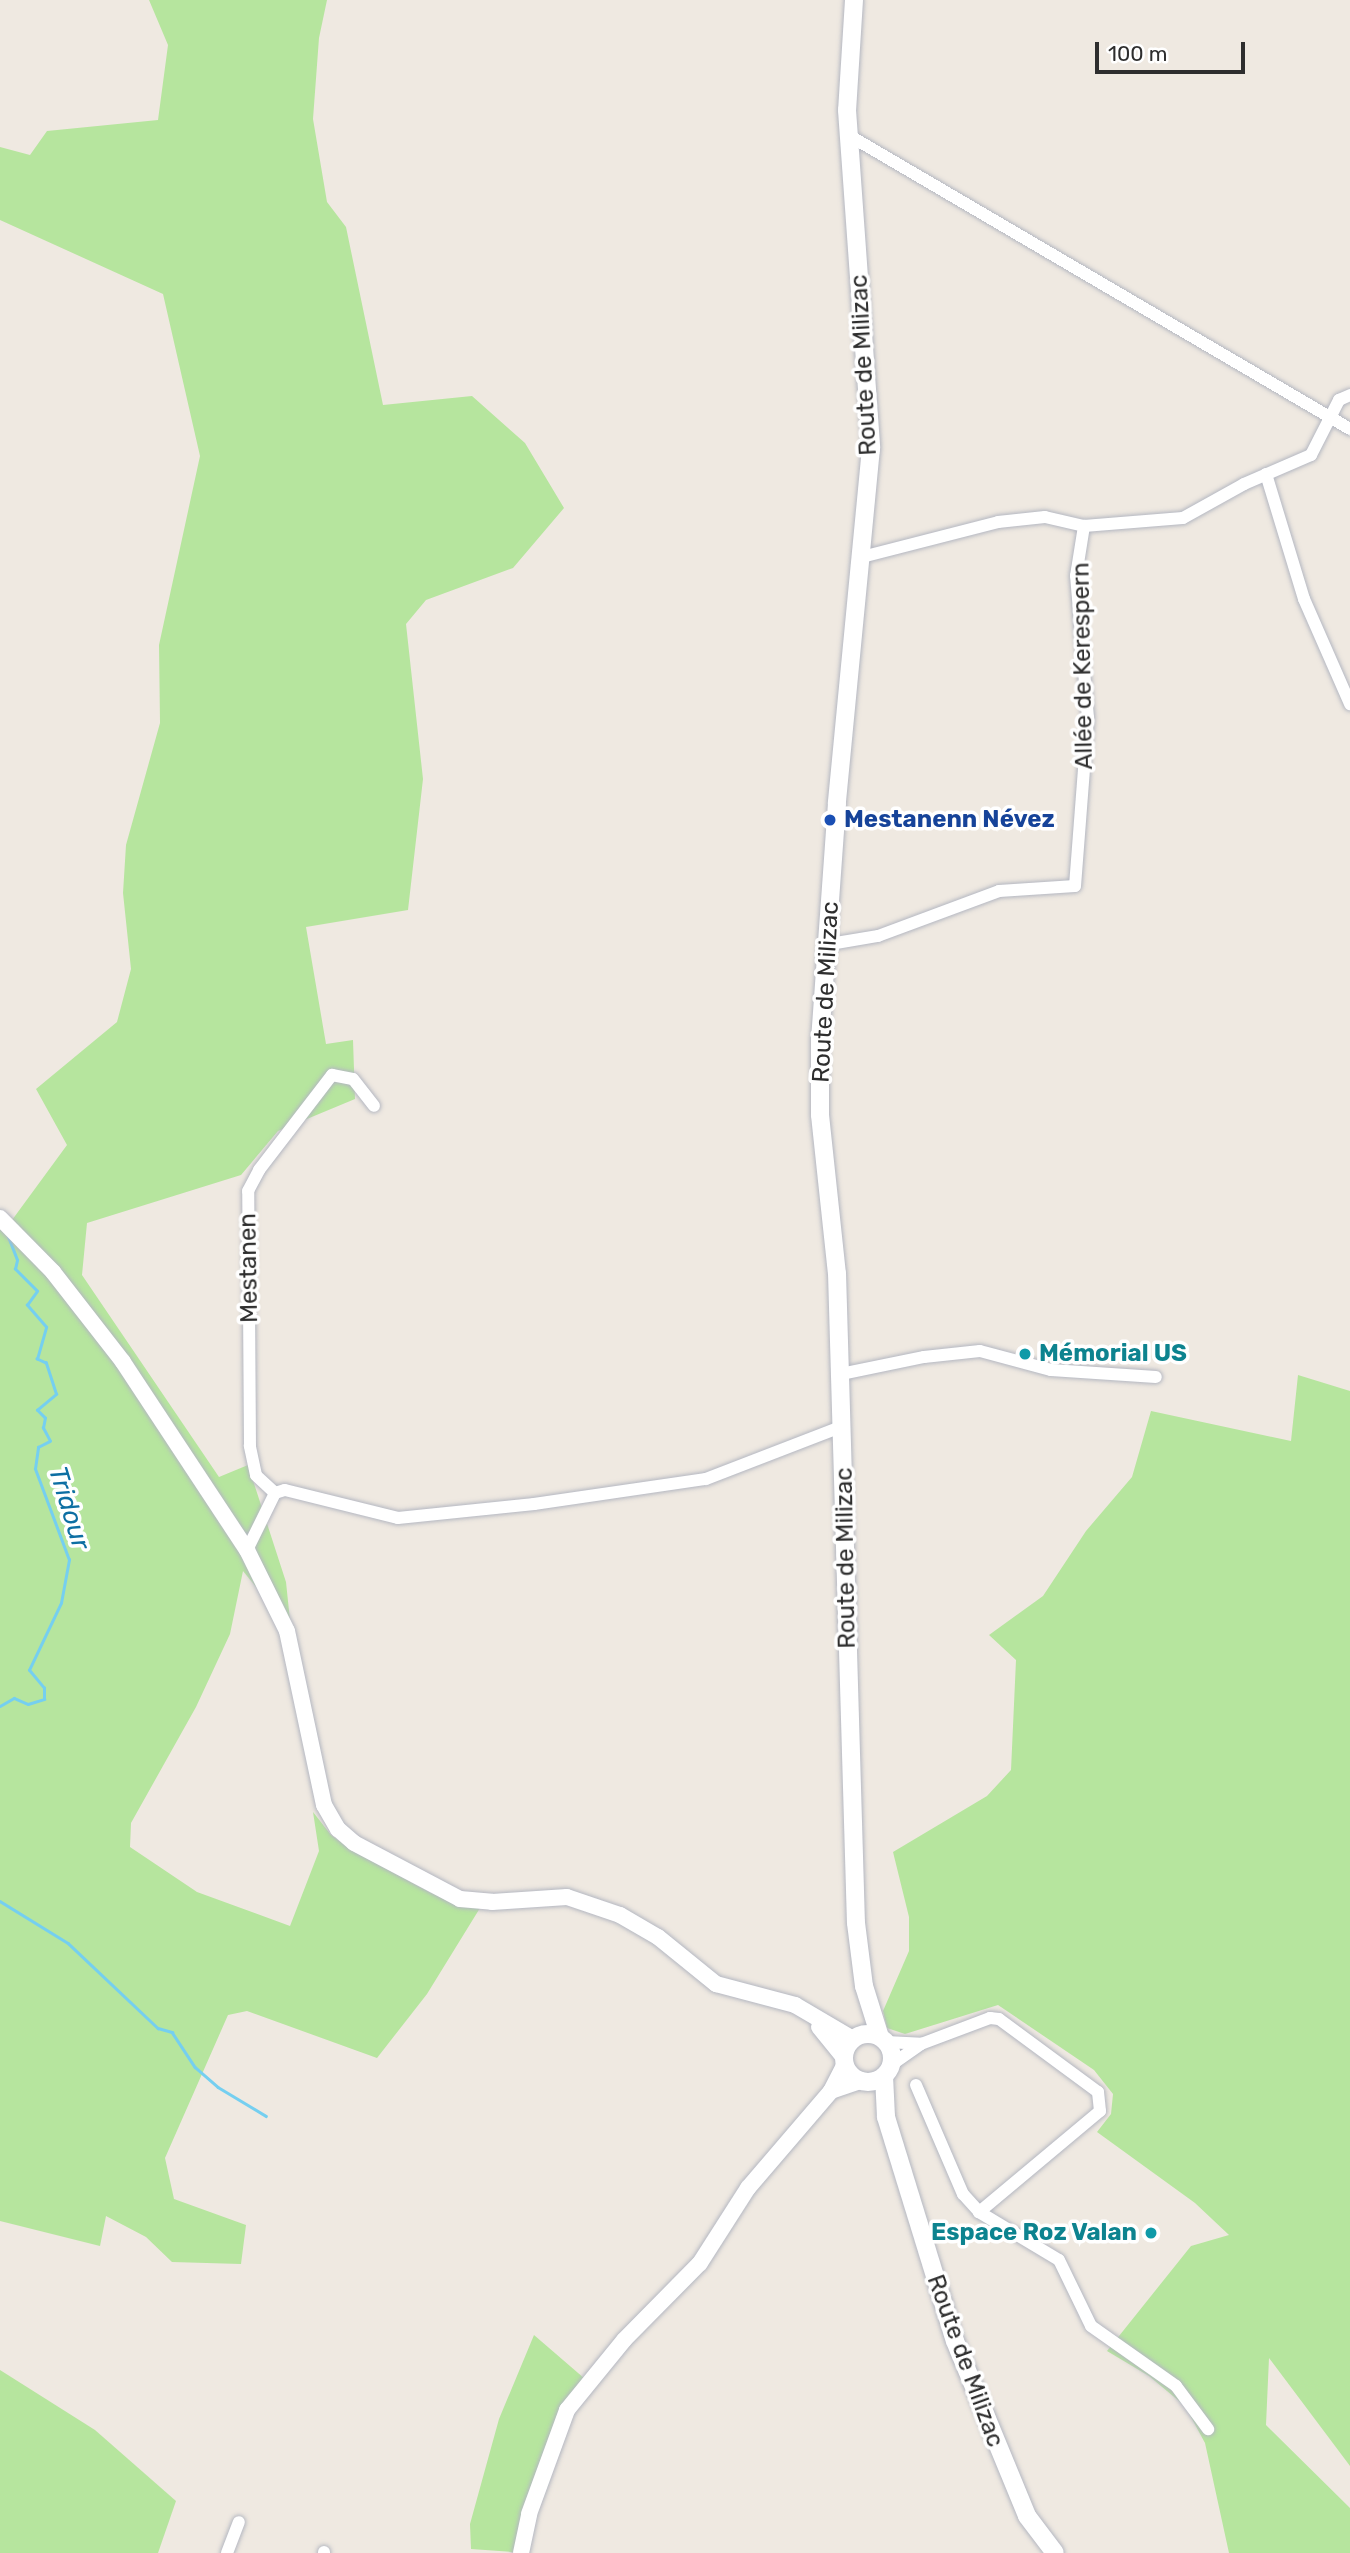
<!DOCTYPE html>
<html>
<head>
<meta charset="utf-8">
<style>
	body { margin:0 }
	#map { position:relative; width:1350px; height:2553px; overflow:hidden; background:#efe9e1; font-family:Rubik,sans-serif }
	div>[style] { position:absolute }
	.green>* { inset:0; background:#b6e59e }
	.stream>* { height:2.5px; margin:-1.25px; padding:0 1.25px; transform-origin:1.25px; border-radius:1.25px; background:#75cff0 }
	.roads { filter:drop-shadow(0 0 2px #b4b7c1) drop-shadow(0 0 2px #b4b7c1) }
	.minor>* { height:12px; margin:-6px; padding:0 6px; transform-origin:6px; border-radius:6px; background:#fff }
	.tertiary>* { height:16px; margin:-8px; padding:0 8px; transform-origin:8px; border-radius:8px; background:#fff }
	.secondary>* { height:18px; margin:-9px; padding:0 9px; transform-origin:9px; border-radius:9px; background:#fff }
	.secondary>.ring { margin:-9px; padding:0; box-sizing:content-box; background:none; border:18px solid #fff; border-radius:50% }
	.dots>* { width:19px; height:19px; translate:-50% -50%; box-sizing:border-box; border:4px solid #fff; border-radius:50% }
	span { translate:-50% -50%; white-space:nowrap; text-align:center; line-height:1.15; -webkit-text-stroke:7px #fff; paint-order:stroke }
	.street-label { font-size:24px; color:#2e2e2e }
	.transit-label { font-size:24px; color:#164399; font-weight:700 }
	.left { translate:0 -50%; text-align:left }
	.culture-label { font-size:24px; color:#0d838f; font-weight:700 }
	.right { translate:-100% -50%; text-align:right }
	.water-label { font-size:26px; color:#0d6fa3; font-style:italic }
	.scale { position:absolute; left:1095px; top:42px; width:150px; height:32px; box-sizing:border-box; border:4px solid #2e2e2e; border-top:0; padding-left:9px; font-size:21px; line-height:24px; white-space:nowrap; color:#2e2e2e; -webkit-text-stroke:5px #fff; paint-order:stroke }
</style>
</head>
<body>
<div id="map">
	<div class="green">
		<div style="clip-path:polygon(149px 0,327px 0,319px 38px,313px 119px,327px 202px,346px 227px,383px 405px,472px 396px,525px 443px,564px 508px,513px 568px,426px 600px,406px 624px,423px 779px,408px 910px,306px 927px,326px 1044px,353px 1040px,355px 1099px,278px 1131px,241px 1175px,87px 1223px,82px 1275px,219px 1477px,248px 1465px,286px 1582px,291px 1630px,243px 1571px,230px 1634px,196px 1707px,131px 1823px,130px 1847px,197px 1892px,290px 1926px,319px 1851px,313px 1812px,331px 1835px,353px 1851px,431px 1893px,480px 1908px,427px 1994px,377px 2058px,247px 2011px,228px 2015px,165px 2158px,174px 2199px,246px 2225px,241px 2264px,172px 2262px,146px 2237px,106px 2216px,100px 2246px,0 2221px,0 1227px,4px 1231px,67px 1145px,36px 1089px,117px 1022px,131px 969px,123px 893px,126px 845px,160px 723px,159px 645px,200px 456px,163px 294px,0 220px,0 147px,30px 155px,47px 131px,158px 120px,168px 45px)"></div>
		<div style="clip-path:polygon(1298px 1375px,1350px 1391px,1350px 2466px,1269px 2358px,1266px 2425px,1350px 2508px,1350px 2553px,1229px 2553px,1205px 2443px,1185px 2406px,1149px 2376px,1107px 2351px,1191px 2246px,1229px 2235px,1195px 2203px,1097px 2132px,1111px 2114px,1113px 2094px,1094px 2070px,998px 2005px,905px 2034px,887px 2028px,883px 2011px,909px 1951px,909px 1917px,893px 1852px,987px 1796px,1011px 1770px,1016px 1660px,989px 1635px,1043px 1596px,1086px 1531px,1132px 1477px,1151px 1411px,1291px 1441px)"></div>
		<div style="clip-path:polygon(534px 2335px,592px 2385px,572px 2414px,537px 2512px,527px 2553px,471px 2549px,470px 2524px,499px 2419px)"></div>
		<div style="clip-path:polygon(0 2370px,95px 2430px,176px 2501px,158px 2553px,0 2553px)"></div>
	</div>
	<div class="stream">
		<div style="left:0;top:1706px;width:16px;rotate:-30deg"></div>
		<div style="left:14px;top:1698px;width:15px;rotate:23deg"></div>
		<div style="left:28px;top:1704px;width:17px;rotate:-17deg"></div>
		<div style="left:44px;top:1699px;width:11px;rotate:-90deg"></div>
		<div style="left:44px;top:1688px;width:23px;rotate:-130deg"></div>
		<div style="left:29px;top:1670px;width:74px;rotate:-64.5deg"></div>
		<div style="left:61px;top:1603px;width:44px;rotate:-79.5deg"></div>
		<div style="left:69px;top:1560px;width:97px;rotate:-110.5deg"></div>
		<div style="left:35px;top:1469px;width:22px;rotate:-82deg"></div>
		<div style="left:38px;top:1447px;width:13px;rotate:-27deg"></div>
		<div style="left:50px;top:1441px;width:15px;rotate:-118deg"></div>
		<div style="left:43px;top:1428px;width:10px;rotate:-79deg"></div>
		<div style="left:45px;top:1418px;width:11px;rotate:-135deg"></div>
		<div style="left:37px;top:1410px;width:25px;rotate:-40deg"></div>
		<div style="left:56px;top:1394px;width:33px;rotate:-108deg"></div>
		<div style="left:46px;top:1363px;width:10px;rotate:-156deg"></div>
		<div style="left:37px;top:1359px;width:33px;rotate:-74deg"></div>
		<div style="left:46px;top:1327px;width:29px;rotate:-131deg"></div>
		<div style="left:27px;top:1305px;width:17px;rotate:-54deg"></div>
		<div style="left:37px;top:1291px;width:31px;rotate:-135deg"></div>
		<div style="left:15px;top:1269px;width:9px;rotate:-77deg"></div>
		<div style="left:17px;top:1260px;width:25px;rotate:-111deg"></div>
		<div style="left:0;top:1901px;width:80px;rotate:31.7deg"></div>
		<div style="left:68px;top:1943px;width:124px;rotate:43.4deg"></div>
		<div style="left:158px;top:2028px;width:15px;rotate:16deg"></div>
		<div style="left:172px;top:2032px;width:42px;rotate:56.7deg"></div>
		<div style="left:195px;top:2067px;width:30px;rotate:41deg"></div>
		<div style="left:218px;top:2087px;width:56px;rotate:31.1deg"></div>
	</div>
	<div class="roads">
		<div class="minor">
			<div style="left:850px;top:136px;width:580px;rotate:30.37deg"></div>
			<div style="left:1266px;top:474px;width:131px;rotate:73.1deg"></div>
			<div style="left:1304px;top:599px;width:115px;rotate:66.3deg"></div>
			<div style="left:858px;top:558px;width:145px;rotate:-14.4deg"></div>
			<div style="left:998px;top:522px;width:47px;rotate:-6.1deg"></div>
			<div style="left:1045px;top:517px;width:40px;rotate:13deg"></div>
			<div style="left:1084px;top:526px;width:99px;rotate:-4.6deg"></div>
			<div style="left:1183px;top:518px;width:70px;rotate:-29.1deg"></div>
			<div style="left:1244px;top:484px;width:73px;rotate:-23.4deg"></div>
			<div style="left:1311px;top:455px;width:62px;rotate:-63deg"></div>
			<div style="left:1339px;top:400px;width:12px;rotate:-24deg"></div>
			<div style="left:830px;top:944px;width:49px;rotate:-9.5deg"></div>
			<div style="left:878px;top:936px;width:129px;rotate:-20.4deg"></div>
			<div style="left:999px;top:891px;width:76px;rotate:-3.8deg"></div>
			<div style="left:1075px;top:886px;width:169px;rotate:-85.6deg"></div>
			<div style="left:1088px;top:718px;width:143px;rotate:-94.8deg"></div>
			<div style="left:1076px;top:576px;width:51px;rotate:-80.9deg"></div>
			<div style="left:841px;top:1374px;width:85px;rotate:-11.6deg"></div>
			<div style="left:924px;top:1357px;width:56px;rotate:-6.1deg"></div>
			<div style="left:980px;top:1351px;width:73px;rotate:15deg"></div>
			<div style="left:1051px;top:1370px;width:105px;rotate:3.8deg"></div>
			<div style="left:275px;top:1493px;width:26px;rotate:-137deg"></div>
			<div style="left:256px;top:1475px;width:30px;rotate:-102deg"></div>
			<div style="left:250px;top:1446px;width:255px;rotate:-90.4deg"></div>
			<div style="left:248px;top:1191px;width:24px;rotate:-62deg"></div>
			<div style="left:259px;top:1170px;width:120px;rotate:-52.5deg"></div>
			<div style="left:332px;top:1075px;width:21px;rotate:11deg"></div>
			<div style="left:353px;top:1079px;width:34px;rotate:52deg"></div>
			<div style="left:247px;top:1550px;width:64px;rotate:-63.8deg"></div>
			<div style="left:275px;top:1493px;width:10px;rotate:-17deg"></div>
			<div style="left:285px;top:1490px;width:116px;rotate:13.9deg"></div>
			<div style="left:398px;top:1518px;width:137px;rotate:-5.9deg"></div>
			<div style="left:534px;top:1504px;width:174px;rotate:-8.3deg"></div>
			<div style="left:706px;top:1479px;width:147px;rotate:-21.1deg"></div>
			<div style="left:886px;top:2042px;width:35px;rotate:3deg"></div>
			<div style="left:891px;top:2065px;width:37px;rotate:-35deg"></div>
			<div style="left:921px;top:2044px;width:74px;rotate:-20.6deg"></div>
			<div style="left:990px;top:2018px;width:9px;rotate:6deg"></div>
			<div style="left:999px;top:2019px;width:123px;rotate:36.4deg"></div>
			<div style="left:1098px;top:2092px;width:19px;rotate:84deg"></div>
			<div style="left:1100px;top:2111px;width:158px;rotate:140.1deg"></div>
			<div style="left:979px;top:2212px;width:93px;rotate:31deg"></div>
			<div style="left:1059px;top:2260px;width:73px;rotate:64.1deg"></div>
			<div style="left:1091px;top:2326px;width:104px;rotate:35.2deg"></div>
			<div style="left:1176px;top:2386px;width:54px;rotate:53.3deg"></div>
			<div style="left:916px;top:2085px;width:119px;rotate:66.7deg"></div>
			<div style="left:963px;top:2194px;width:24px;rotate:48deg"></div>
			<div style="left:227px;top:2553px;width:33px;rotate:-69deg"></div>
			<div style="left:324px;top:2553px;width:1px;rotate:-90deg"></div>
		</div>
		<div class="tertiary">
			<div style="left:0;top:1218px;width:76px;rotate:45.5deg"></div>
			<div style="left:53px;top:1272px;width:114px;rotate:52.1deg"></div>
			<div style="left:123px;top:1362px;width:225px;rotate:56.6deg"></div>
			<div style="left:247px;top:1550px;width:90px;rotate:63.7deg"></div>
			<div style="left:287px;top:1631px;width:178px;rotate:78deg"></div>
			<div style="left:324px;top:1805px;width:28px;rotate:60deg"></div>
			<div style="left:338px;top:1829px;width:21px;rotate:41deg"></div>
			<div style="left:354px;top:1843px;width:120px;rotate:27.8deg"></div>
			<div style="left:460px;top:1899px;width:32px;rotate:5deg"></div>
			<div style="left:492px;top:1902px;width:75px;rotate:-3.8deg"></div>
			<div style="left:567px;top:1897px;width:56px;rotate:18.8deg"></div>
			<div style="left:620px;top:1915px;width:44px;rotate:30.1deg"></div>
			<div style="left:658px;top:1937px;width:75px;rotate:39deg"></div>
			<div style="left:716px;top:1984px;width:82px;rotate:14.9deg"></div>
			<div style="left:795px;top:2005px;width:67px;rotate:30.4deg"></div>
			<div style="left:819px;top:2027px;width:40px;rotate:51deg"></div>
			<div style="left:831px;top:2091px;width:31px;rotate:-19deg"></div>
			<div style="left:521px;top:2553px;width:40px;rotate:-78deg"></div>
			<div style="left:529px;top:2514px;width:111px;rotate:-69.9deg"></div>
			<div style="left:567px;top:2410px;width:90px;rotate:-50.8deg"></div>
			<div style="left:624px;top:2340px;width:108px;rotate:-45.4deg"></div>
			<div style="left:700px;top:2263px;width:89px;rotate:-57.4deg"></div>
			<div style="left:748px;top:2188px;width:128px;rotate:-49.4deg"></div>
			<div style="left:831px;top:2091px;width:30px;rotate:-63deg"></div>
		</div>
		<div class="secondary">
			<div style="left:854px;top:0;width:110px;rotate:93.6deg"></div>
			<div style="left:847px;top:110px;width:339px;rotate:85.9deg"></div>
			<div style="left:871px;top:448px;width:357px;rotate:95.5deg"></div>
			<div style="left:837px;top:803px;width:238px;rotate:94.1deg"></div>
			<div style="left:820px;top:1040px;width:75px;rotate:90deg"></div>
			<div style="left:820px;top:1115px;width:159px;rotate:83.9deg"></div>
			<div style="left:837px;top:1273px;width:650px;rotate:88.33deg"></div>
			<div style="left:856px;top:1923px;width:64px;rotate:82.8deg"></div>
			<div style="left:864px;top:1986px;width:53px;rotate:72.6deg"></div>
			<div class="ring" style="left:844px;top:2034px;width:30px;height:30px"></div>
			<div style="left:884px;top:2076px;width:41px;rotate:87.2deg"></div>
			<div style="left:886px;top:2117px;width:234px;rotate:72.9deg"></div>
			<div style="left:955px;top:2341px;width:189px;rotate:67.6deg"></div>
			<div style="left:1027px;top:2516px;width:46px;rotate:52.9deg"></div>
		</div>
	</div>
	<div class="dots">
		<div style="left:830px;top:820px;background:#1a4fb4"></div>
		<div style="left:1025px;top:1354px;background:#0f9aa8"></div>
		<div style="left:1151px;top:2233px;background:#0f9aa8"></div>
	</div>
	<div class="street-label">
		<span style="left:864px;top:365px;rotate:-93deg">Route de Milizac</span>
		<span style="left:1083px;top:666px;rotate:-91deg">Allée de Kerespern</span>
		<span style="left:826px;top:992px;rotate:-87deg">Route de Milizac</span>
		<span style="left:249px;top:1268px;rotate:-91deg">Mestanen</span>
		<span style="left:846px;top:1558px;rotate:-91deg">Route de Milizac</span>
		<span style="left:965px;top:2361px;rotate:70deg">Route de Milizac</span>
	</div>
	<div class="transit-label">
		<span class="left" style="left:844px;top:820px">Mestanenn Névez</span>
	</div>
	<div class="culture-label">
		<span class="left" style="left:1039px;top:1354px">Mémorial US</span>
		<span class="right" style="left:1137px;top:2233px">Espace Roz Valan</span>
	</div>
	<div class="water-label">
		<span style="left:69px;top:1508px;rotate:73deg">Tridour</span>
	</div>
	<div class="scale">100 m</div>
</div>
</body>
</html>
